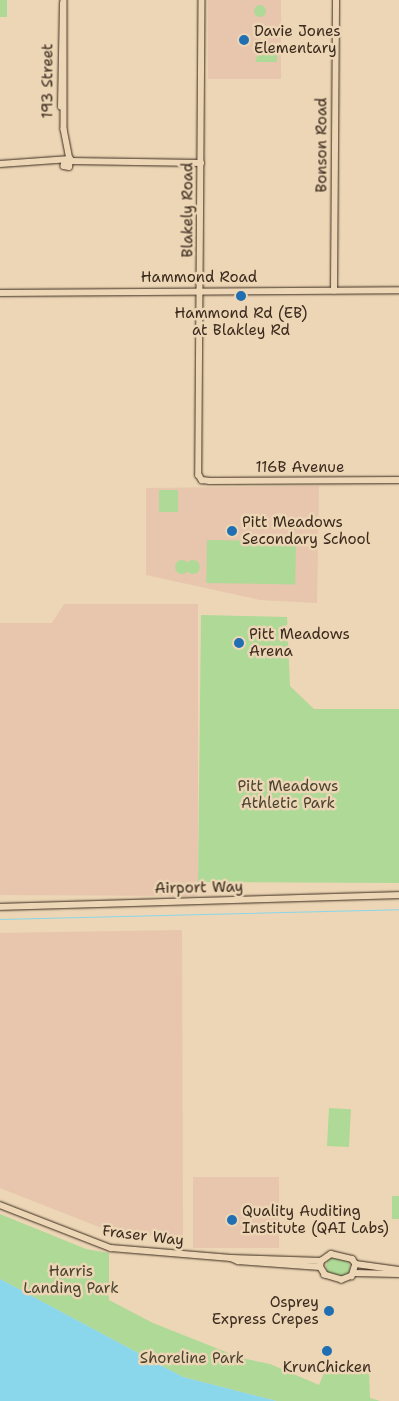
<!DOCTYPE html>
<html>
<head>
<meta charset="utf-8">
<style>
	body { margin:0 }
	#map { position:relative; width:399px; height:1401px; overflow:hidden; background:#ecd6b5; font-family:"Shantell Sans",sans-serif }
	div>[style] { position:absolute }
	.built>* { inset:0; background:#e7c6ad; transform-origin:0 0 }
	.green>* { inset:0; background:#afd997; transform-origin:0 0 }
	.round { border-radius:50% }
	.water>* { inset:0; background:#8ad6ea }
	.stream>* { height:1px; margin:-0.5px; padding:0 0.5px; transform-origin:0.5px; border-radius:0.5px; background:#8ad6ea }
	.roads { filter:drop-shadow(0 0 1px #3b2a1e) drop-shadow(0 0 1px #3b2a1e) }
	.tertiary>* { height:5.5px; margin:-2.75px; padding:0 2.75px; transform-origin:2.75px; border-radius:2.75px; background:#ecd6b5 }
	.secondary>* { height:6px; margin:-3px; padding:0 3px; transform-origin:3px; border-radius:3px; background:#ecd6b5 }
	.dots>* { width:14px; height:14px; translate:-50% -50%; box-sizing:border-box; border:2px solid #ecd6b5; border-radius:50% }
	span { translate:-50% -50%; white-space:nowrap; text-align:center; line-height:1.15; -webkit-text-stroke:5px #ecd6b5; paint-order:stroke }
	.poi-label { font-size:15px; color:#3b2a1e }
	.left { translate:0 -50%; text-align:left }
	.right { translate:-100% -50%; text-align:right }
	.street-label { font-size:15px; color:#3b2a1e }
	.park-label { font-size:15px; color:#4c4430 }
</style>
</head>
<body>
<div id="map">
	<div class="built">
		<div style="left:208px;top:0;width:73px;height:79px"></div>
		<div style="clip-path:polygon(319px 486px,317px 603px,260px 600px,146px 575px,146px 488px)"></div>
		<div style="clip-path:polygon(64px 604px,198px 604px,198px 896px,0 895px,0 623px,52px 623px)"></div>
		<div style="clip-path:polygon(182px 930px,183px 1237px,117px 1234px,0 1188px,0 933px)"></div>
		<div style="left:193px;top:1177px;width:86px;height:71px"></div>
	</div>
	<div class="green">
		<div style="left:0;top:0;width:7px;height:17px"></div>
		<div class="round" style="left:254px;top:5px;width:12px;height:12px"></div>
		<div style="clip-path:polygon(277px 49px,277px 62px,255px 62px,259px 51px)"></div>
		<div style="left:159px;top:490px;width:19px;height:22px"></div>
		<div style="left:207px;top:540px;width:89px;height:43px;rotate:1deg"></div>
		<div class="round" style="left:186px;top:560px;width:14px;height:14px"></div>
		<div class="round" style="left:175px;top:560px;width:14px;height:14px"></div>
		<div style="clip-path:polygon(201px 615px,287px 617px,290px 686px,314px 709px,399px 709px,399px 883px,198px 882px)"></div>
		<div style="left:329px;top:1108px;width:22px;height:38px;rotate:3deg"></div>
		<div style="left:392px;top:1196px;width:7px;height:23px"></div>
		<div style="clip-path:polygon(0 1214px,86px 1249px,109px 1253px,109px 1300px,153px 1323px,241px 1358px,270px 1364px,319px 1385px,327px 1366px,365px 1365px,369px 1370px,370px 1398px,380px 1401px,277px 1401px,183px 1377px,0 1279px)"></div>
		<div class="round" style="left:326px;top:1255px;width:24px;height:24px"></div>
	</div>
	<div class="water">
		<div style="clip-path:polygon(0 1279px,183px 1377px,277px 1401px,0 1401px)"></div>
	</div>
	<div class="stream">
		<div style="left:0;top:919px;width:399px;rotate:-1.4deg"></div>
	</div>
	<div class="roads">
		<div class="tertiary">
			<div style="left:64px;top:0;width:129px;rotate:90deg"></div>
			<div style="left:64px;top:129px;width:31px;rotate:79deg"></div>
			<div style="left:202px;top:0;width:475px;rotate:90.4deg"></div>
			<div style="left:199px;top:475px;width:6px;rotate:59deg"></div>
			<div style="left:202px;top:480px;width:8px;rotate:7deg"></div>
			<div style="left:210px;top:481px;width:189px;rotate:-0.3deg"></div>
			<div style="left:61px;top:107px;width:103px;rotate:-88.9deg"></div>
			<div style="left:65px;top:161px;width:5px;rotate:101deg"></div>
			<div style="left:64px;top:166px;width:5px;rotate:11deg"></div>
			<div style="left:69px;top:167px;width:8px;rotate:-83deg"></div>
			<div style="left:71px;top:161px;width:130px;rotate:0.9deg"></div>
			<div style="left:0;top:164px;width:70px;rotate:-4.1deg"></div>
			<div style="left:334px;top:291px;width:291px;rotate:-89.6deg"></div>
			<div style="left:0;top:1205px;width:119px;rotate:21.2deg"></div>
			<div style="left:111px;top:1248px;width:120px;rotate:4.8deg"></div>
			<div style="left:231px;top:1258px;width:90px;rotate:1.9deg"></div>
			<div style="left:331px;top:1254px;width:22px;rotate:13deg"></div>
			<div style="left:352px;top:1259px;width:6px;rotate:51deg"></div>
			<div style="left:356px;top:1264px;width:13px;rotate:108deg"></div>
			<div style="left:352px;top:1276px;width:11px;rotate:158deg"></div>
			<div style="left:342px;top:1280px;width:18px;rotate:-164deg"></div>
			<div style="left:325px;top:1275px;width:9px;rotate:-122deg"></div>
			<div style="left:320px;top:1267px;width:6px;rotate:-81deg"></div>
			<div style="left:321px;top:1261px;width:12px;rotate:-35deg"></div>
			<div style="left:231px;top:1258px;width:8px;rotate:23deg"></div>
			<div style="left:238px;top:1261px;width:82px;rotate:4.2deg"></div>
			<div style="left:356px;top:1264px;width:43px;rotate:7.9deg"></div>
			<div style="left:355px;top:1273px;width:44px;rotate:1.3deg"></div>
		</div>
		<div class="secondary">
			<div style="left:0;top:293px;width:399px;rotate:-0.4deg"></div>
			<div style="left:0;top:907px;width:399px;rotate:-1.7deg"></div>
		</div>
	</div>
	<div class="dots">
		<div style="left:244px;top:40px;background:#1f6fb2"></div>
		<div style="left:241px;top:296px;background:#1f6fb2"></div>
		<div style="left:232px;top:531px;background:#1f6fb2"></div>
		<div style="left:239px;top:643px;background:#1f6fb2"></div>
		<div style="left:232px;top:1220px;background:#1f6fb2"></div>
		<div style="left:329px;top:1311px;background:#1f6fb2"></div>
		<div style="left:327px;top:1351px;background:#1f6fb2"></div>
	</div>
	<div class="poi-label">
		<span class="left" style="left:254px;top:40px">Davie Jones<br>Elementary</span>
		<span style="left:241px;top:322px">Hammond Rd (EB)<br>at Blakley Rd</span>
		<span class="left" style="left:242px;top:531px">Pitt Meadows<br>Secondary School</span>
		<span class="left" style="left:249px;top:643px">Pitt Meadows<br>Arena</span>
		<span class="left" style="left:242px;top:1220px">Quality Auditing<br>Institute (QAI Labs)</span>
		<span class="right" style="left:319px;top:1311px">Osprey<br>Express Crepes</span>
		<span style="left:327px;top:1368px">KrunChicken</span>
	</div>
	<div class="street-label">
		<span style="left:48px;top:81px;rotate:-90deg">193 Street</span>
		<span style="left:322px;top:145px;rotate:-90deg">Bonson Road</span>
		<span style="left:188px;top:210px;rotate:-90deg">Blakely Road</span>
		<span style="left:199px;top:278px">Hammond Road</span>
		<span style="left:300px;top:468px">116B Avenue</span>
		<span style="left:199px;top:888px;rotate:-1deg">Airport Way</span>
		<span style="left:143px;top:1236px;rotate:7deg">Fraser Way</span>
	</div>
	<div class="park-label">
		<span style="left:288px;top:795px">Pitt Meadows<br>Athletic Park</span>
		<span style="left:71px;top:1280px">Harris<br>Landing Park</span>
		<span style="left:192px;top:1359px">Shoreline Park</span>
	</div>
</div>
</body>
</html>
